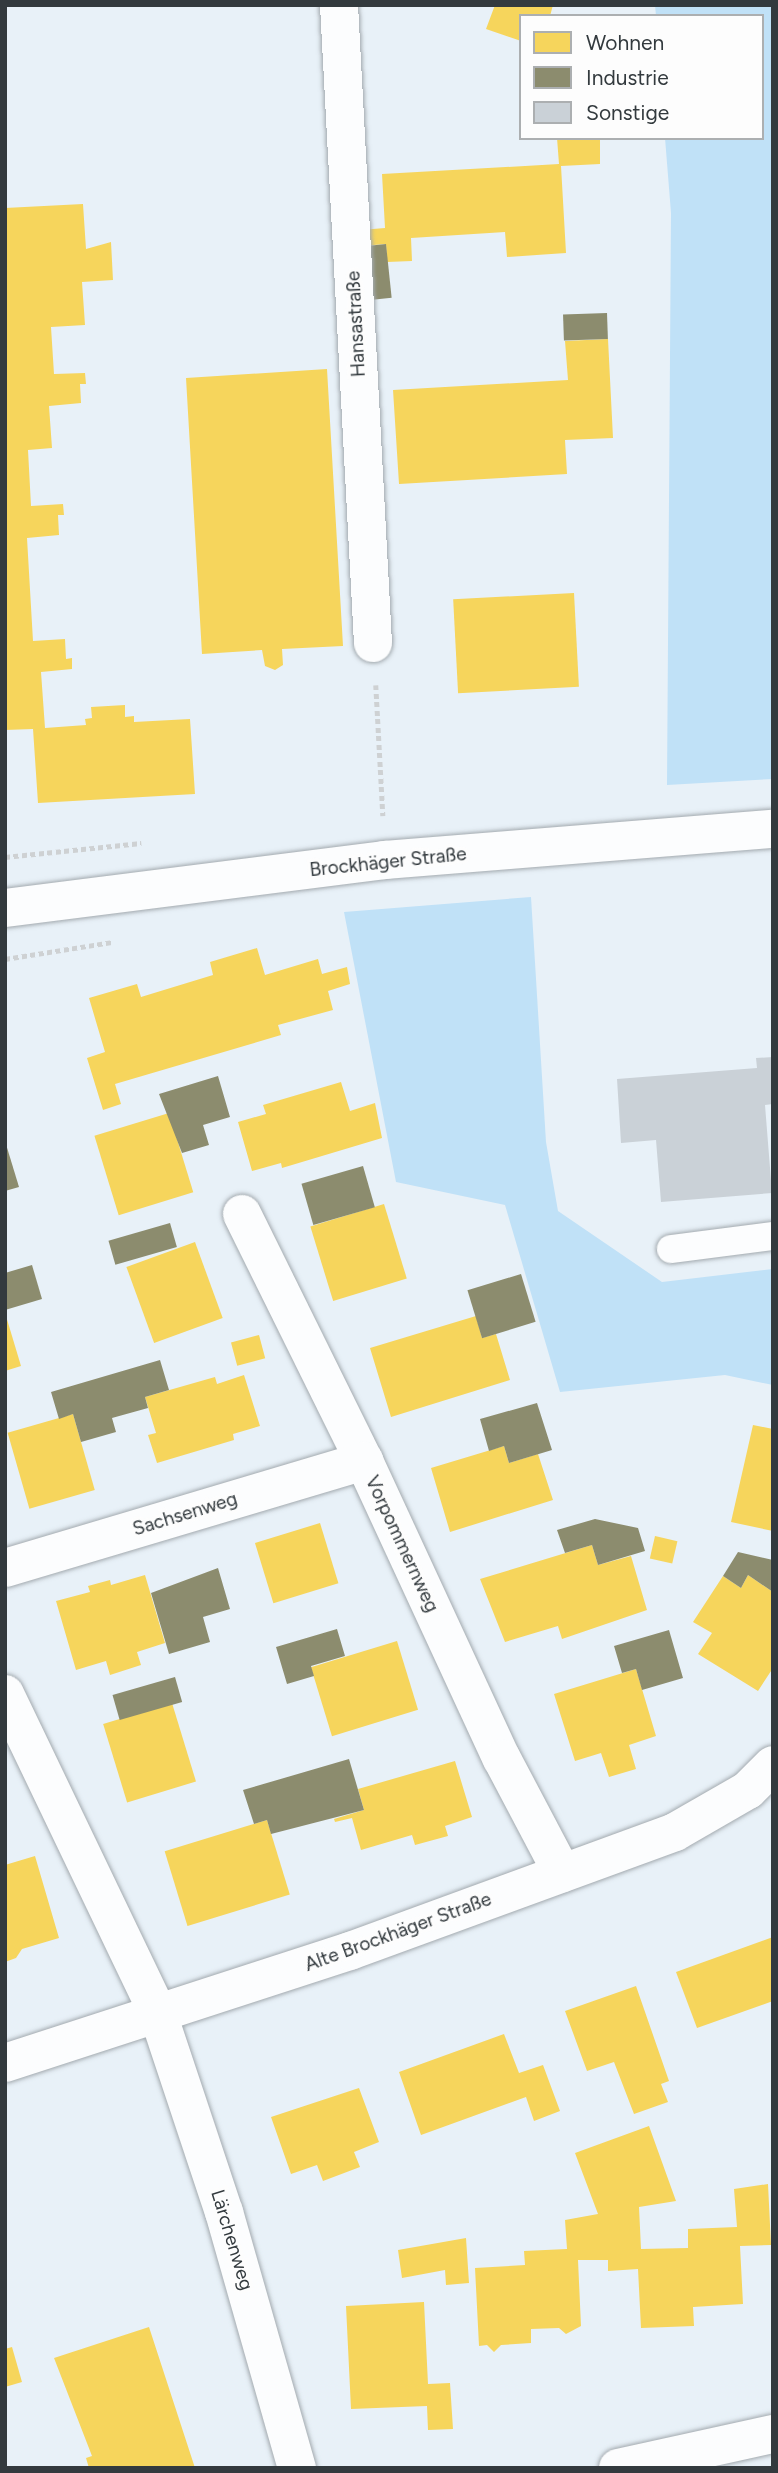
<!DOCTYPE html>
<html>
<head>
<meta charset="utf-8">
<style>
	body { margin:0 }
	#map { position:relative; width:778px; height:2473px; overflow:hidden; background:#e8f1f8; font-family:Figtree,sans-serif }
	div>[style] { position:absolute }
	.green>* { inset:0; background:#c0e1f7 }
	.homes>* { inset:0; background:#f6d55c; transform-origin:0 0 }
	.industry>* { inset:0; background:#8c8c6e; transform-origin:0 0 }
	.building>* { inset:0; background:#cad1d7 }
	.path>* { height:4.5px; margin-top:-2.25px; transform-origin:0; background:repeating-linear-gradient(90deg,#ced1d3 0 5px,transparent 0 8.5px) }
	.roads { filter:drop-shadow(0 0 2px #a3aaaf) drop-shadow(0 0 2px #a3aaaf) }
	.service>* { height:28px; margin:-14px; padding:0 14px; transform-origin:14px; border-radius:14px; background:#fcfdfe }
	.minor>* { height:38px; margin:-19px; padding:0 19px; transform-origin:19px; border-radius:19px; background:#fcfdfe }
	.tertiary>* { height:38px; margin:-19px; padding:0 19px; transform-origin:19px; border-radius:19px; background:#fcfdfe }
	span { translate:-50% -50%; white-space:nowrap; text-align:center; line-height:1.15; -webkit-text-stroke:7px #fdfdfd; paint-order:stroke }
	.street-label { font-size:19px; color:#333a3e }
	.frame { position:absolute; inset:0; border:7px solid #333a3e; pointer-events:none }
	.legend { position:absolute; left:519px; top:14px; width:245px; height:126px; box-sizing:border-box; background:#fdfdfd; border:2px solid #acafb1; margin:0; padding:9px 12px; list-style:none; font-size:21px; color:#333a3e }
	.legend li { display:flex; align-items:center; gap:14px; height:35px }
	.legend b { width:35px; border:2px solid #acafb1 }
</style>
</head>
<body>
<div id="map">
	<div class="green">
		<div style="clip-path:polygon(655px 5px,773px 5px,773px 779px,667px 785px,671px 213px,665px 138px,762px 138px,762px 16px,656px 16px)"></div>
		<div style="clip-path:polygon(531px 897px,546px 1142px,558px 1211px,662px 1282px,773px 1269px,773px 1385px,725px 1375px,560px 1392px,505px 1205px,396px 1182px,344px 912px)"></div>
	</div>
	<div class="homes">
		<div style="clip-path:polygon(495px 5px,553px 5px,550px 16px,521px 16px,521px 41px,486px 29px)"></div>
		<div style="clip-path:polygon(557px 138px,600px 138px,600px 164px,561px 166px,566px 253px,507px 257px,505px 232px,411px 238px,412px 261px,387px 262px,386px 244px,362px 246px,361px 230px,385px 228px,382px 174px,559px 164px)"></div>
		<div style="clip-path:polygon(83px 204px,86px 249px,111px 242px,113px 280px,82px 282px,85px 325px,51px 327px,54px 374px,85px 373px,86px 384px,80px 384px,81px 403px,49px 406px,52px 448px,28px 450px,31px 506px,63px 504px,64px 515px,58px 515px,59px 535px,27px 538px,33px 641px,65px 639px,66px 659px,72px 658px,72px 669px,41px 672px,45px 728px,86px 725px,85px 719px,92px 718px,91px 707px,125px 705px,125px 717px,134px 716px,134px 722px,190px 719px,195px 794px,38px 803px,33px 729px,5px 730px,5px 208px)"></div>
		<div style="clip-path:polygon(608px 339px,613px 438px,565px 440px,567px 474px,399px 484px,393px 390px,568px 380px,565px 341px)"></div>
		<div style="clip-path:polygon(327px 369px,343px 646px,282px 649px,283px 665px,275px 670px,265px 666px,262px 650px,202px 654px,186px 378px)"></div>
		<div style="left:574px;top:593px;width:94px;height:121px;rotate:87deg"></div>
		<div style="clip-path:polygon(257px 948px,265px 975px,318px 959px,322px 974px,347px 967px,350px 984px,328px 991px,333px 1010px,278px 1025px,281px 1035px,115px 1084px,121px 1104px,103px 1110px,87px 1058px,105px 1052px,89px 998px,137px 984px,141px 997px,213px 975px,210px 962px)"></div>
		<div style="clip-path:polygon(341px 1082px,350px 1111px,375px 1103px,382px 1138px,282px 1168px,281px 1163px,252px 1171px,238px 1122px,266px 1114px,263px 1105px)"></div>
		<div style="left:169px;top:1113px;width:83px;height:78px;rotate:73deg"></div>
		<div style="left:384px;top:1204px;width:78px;height:77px;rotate:73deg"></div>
		<div style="left:195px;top:1242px;width:81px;height:73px;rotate:70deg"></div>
		<div style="clip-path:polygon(6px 1316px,21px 1366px,5px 1371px,5px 1317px)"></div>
		<div style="clip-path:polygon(476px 1316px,482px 1338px,496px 1334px,510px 1380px,391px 1417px,370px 1348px)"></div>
		<div style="left:259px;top:1335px;width:24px;height:29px;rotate:75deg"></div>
		<div style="clip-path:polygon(244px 1375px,260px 1426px,233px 1434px,234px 1440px,157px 1463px,148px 1435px,156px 1433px,145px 1397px,215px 1377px,217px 1384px)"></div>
		<div style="left:73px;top:1414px;width:79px;height:68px;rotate:74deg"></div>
		<div style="clip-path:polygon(753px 1425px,773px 1429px,773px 1531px,731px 1522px)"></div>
		<div style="clip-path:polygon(504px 1446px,509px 1463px,538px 1454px,553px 1500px,450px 1532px,431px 1468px)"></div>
		<div style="left:320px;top:1523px;width:63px;height:68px;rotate:73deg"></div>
		<div style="left:655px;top:1536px;width:23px;height:23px;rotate:13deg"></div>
		<div style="clip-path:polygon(592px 1545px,598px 1565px,631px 1556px,647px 1610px,562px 1639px,558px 1626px,505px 1642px,480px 1579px)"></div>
		<div style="clip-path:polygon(145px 1575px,165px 1643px,137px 1652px,141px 1665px,110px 1675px,106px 1661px,76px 1670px,56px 1601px,90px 1592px,88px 1586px,110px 1580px,111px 1585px)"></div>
		<div style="clip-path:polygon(748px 1575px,773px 1592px,773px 1668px,758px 1691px,698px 1654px,712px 1633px,693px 1622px,723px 1576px,741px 1588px)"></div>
		<div style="left:397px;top:1641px;width:72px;height:90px;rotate:73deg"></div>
		<div style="clip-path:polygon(636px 1669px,656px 1736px,629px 1745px,636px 1769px,609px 1777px,601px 1753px,575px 1761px,554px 1694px)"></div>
		<div style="left:172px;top:1703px;width:82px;height:72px;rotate:73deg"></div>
		<div style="clip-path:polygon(455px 1761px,472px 1817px,445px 1826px,448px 1836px,415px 1845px,412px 1835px,361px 1850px,352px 1818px,335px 1822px,334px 1819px,364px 1810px,358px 1789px)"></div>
		<div style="left:267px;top:1820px;width:78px;height:107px;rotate:73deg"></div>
		<div style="clip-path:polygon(35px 1856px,59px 1938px,22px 1949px,16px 1958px,5px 1962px,5px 1865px)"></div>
		<div style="clip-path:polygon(773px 1937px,773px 2001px,697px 2028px,676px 1972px)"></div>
		<div style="clip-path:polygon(636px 1986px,669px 2081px,661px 2084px,668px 2102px,634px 2114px,614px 2062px,587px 2071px,565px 2011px)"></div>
		<div style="clip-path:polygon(504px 2034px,519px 2073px,543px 2065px,560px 2111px,534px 2121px,526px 2097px,421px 2135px,399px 2072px)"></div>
		<div style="clip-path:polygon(359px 2088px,379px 2142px,354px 2152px,360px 2167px,323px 2181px,317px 2165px,291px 2174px,271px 2117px)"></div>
		<div style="clip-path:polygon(649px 2126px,676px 2201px,639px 2207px,641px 2249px,688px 2248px,688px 2229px,737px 2227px,734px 2189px,768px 2184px,771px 2245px,740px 2246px,743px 2304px,693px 2307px,694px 2326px,641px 2328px,638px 2269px,608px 2271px,608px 2260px,578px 2260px,581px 2326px,566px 2334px,559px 2328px,531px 2329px,531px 2343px,501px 2345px,494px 2352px,487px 2345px,479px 2346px,475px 2268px,525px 2265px,524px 2251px,567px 2249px,565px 2220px,598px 2214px,575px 2153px)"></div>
		<div style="clip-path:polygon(466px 2238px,469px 2283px,446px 2285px,445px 2270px,402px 2278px,398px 2250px)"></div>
		<div style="clip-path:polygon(424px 2302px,428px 2384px,450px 2383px,453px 2429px,428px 2430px,427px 2406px,351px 2409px,346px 2306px)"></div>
		<div style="clip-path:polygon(149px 2327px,195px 2468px,89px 2468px,86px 2458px,92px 2456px,54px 2358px)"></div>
		<div style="clip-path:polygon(12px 2347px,22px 2382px,5px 2387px,5px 2349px)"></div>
	</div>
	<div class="industry">
		<div style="left:386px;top:244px;width:54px;height:24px;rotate:84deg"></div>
		<div style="left:607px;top:313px;width:26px;height:44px;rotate:88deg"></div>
		<div style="clip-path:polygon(218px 1076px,230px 1117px,203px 1125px,209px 1145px,182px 1153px,159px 1094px)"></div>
		<div style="clip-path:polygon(5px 1141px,19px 1187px,5px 1191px)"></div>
		<div style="left:363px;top:1166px;width:43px;height:64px;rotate:74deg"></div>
		<div style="left:170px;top:1223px;width:25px;height:64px;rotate:74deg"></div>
		<div style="clip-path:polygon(32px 1265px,42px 1299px,5px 1310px,5px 1273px)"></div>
		<div style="left:521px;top:1274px;width:50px;height:56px;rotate:73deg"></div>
		<div style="clip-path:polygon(160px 1360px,169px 1390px,145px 1397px,148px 1408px,112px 1418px,116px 1432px,81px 1442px,73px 1414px,59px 1419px,51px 1392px)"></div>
		<div style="clip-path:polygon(537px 1403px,552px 1450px,509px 1463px,504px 1446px,489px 1451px,480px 1419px)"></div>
		<div style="clip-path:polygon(595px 1519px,638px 1528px,645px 1551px,598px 1565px,592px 1545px,565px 1553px,557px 1530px)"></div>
		<div style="clip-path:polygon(738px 1552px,773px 1560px,773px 1592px,748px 1575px,741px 1588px,723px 1576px)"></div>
		<div style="clip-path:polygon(218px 1568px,230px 1609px,203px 1617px,210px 1642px,169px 1654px,151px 1593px)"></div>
		<div style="clip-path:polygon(337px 1629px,345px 1656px,311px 1666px,314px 1676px,287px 1684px,276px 1647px)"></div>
		<div style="clip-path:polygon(669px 1630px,683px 1678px,642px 1690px,636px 1669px,622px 1673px,614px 1646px)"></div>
		<div style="left:175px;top:1677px;width:26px;height:65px;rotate:74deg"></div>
		<div style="clip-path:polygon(349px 1759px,364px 1810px,271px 1834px,267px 1820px,254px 1824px,243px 1790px)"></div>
	</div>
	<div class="building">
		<div style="clip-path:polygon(773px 1057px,773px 1104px,765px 1105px,772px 1193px,661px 1202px,656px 1140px,621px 1143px,617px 1079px,757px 1068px,756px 1058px)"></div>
	</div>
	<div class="path">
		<div style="left:376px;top:685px;width:131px;rotate:86.9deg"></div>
		<div style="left:5px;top:857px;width:137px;rotate:-5.9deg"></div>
		<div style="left:5px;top:959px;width:108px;rotate:-9deg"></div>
	</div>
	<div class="roads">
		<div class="service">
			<div style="left:671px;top:1249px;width:103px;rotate:-7.3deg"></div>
		</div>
		<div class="minor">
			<div style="left:339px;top:5px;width:639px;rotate:86.95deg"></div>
			<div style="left:242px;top:1214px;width:275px;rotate:63.7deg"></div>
			<div style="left:364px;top:1461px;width:328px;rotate:65.2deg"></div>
			<div style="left:502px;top:1759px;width:129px;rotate:62.2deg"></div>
			<div style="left:5px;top:1568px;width:375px;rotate:-16.6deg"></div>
			<div style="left:5px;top:1694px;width:355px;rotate:64.4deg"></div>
			<div style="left:158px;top:2014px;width:209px;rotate:71.6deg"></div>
			<div style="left:224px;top:2212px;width:266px;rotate:74.1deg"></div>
			<div style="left:5px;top:2063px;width:363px;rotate:-18deg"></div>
			<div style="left:350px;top:1951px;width:346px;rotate:-20.1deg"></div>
			<div style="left:675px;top:1832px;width:84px;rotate:-29.9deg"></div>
			<div style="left:748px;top:1790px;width:35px;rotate:-45deg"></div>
			<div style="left:618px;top:2468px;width:159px;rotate:-12.4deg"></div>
		</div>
		<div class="tertiary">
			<div style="left:5px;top:908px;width:383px;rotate:-7.2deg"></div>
			<div style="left:385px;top:860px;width:389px;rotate:-4.6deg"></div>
		</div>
	</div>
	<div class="street-label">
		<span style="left:356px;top:324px;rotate:-93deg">Hansastraße</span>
		<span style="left:388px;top:862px;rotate:-6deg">Brockhäger Straße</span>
		<span style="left:185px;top:1514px;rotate:-17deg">Sachsenweg</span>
		<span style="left:402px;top:1544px;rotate:65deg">Vorpommernweg</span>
		<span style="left:398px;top:1932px;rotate:-20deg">Alte Brockhäger Straße</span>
		<span style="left:232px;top:2240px;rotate:73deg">Lärchenweg</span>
	</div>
	<div class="frame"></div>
	<ul class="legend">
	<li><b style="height:19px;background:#f6d55c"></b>Wohnen</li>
	<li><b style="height:19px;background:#8c8c6e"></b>Industrie</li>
	<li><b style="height:19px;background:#cad1d7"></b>Sonstige</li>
	</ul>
</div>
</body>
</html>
